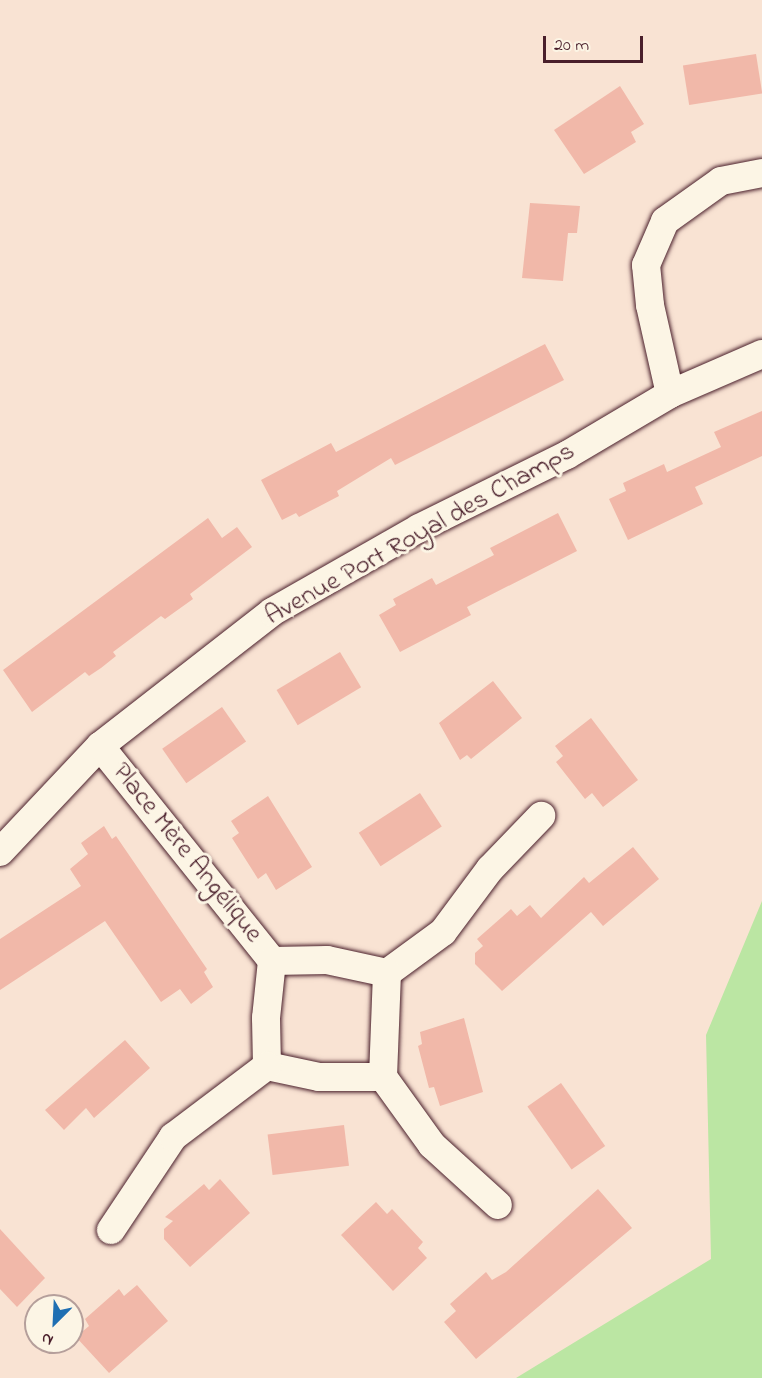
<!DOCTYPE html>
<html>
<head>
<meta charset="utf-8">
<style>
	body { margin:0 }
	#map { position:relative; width:762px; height:1378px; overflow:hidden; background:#f9e3d3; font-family:"Indie Flower",sans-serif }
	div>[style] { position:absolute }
	.green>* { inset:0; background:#bbe6a3 }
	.building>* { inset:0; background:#f1b8a9; transform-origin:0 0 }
	.roads { filter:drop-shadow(0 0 2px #4a1f2b) drop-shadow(0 0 2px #4a1f2b) }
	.street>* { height:28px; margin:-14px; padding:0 14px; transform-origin:14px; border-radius:14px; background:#fcf5e5 }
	span { translate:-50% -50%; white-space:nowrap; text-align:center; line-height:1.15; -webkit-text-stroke:6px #fcf5e5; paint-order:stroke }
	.street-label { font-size:27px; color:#4a1f2b }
	.north { position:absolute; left:24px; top:1294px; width:60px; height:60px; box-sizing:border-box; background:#fcf5e5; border:2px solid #b59f9b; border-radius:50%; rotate:204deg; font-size:16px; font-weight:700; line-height:24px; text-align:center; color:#4a1f2b }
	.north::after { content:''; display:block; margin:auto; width:21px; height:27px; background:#1f6fb2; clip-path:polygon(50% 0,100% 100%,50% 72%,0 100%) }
	.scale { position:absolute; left:543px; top:36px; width:100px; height:27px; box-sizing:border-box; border:3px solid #4a1f2b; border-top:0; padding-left:8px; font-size:18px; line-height:21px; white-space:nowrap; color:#4a1f2b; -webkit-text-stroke:4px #fcf5e5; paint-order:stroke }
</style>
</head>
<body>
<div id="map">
	<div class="green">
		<div style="clip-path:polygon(762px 901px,762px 1378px,516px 1378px,711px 1259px,706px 1035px)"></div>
	</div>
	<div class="building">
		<div style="left:756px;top:54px;width:40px;height:74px;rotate:81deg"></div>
		<div style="clip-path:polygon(620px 86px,644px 124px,631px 132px,636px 142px,584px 174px,554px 130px)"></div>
		<div style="clip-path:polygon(530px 203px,580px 206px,577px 233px,568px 233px,563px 281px,522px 278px)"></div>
		<div style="clip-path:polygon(545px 344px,564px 380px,395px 465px,391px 458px,337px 491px,339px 496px,299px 517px,296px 513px,282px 520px,261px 480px,331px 443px,336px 452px)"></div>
		<div style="clip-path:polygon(762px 411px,762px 456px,695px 487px,703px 504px,628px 540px,609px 499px,626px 491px,623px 483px,664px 464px,667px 472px,721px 447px,714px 432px)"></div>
		<div style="clip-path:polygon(558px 513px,577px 551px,467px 607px,471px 615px,400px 652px,379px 615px,396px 605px,393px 599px,432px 578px,436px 585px,494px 555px,490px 548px)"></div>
		<div style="clip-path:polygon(208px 518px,222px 538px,237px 527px,252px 547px,190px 594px,193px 599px,165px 619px,161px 616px,113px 652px,116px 656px,101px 668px,89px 676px,85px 672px,32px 712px,3px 670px)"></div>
		<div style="left:340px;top:652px;width:41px;height:74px;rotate:59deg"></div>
		<div style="clip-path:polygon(493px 681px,522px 718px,471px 759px,467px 755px,460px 760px,439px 723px)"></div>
		<div style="left:222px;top:707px;width:42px;height:73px;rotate:55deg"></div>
		<div style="clip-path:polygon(591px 718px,638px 780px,603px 807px,592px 793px,585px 799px,556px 762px,563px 756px,555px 746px)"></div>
		<div style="left:420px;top:793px;width:40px;height:73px;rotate:57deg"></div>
		<div style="clip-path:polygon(268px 796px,312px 867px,276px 890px,266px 873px,258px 879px,232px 838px,239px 833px,231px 821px)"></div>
		<div style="clip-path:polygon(104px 826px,112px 839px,116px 836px,207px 969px,204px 972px,213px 987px,191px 1004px,180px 989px,161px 1002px,105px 921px,0 990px,0 939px,81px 886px,70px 869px,88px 854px,81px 843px)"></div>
		<div style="clip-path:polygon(633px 847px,659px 879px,603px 926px,591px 912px,502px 991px,475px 964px,475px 953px,483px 946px,477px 939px,511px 909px,517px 916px,530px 905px,541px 918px,584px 877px,589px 883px)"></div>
		<div style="clip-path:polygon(464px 1018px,483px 1092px,440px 1106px,434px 1087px,429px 1088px,418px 1046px,422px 1044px,420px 1032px)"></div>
		<div style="clip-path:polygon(125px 1040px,150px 1068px,94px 1118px,86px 1108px,64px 1130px,45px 1110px)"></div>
		<div style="left:561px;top:1083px;width:77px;height:41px;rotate:55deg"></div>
		<div style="left:344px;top:1125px;width:41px;height:77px;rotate:83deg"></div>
		<div style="clip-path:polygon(220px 1179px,250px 1213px,190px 1267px,164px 1239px,164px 1229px,173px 1221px,165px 1217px,204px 1184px,209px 1190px)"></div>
		<div style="clip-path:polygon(598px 1189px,632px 1228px,476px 1359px,444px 1322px,456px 1311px,450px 1304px,486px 1272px,492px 1280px,506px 1272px)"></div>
		<div style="clip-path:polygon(376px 1202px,387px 1214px,392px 1209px,423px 1242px,418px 1248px,427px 1258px,393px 1291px,341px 1235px)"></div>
		<div style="clip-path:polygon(0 1229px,45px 1278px,17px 1307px,0 1289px)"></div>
		<div style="clip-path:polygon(137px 1285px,168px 1321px,109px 1373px,76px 1337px,89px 1326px,85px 1319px,119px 1289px,124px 1296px)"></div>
	</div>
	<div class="roads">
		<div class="street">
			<div style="left:670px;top:394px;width:91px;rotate:-102.7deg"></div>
			<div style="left:650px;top:305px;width:40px;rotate:-95.7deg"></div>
			<div style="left:646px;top:265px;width:48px;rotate:-66.6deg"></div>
			<div style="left:665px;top:221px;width:69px;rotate:-35.5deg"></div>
			<div style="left:721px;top:181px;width:42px;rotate:-11deg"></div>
			<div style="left:100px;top:746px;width:275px;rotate:51.3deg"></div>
			<div style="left:0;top:852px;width:146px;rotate:-46.7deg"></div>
			<div style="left:100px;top:746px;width:218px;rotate:-37.9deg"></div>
			<div style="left:272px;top:612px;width:169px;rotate:-29.7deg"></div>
			<div style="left:419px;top:528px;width:165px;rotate:-26.3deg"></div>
			<div style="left:567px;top:455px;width:120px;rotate:-30.6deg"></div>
			<div style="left:670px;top:394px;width:100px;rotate:-23.5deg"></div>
			<div style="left:387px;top:973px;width:69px;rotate:-36.2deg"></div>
			<div style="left:443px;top:932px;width:79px;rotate:-53.3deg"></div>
			<div style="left:490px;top:869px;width:74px;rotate:-46.1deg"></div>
			<div style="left:383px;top:1077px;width:64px;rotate:180deg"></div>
			<div style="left:319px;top:1077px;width:53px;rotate:-168.1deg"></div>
			<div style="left:267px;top:1066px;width:48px;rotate:-91.2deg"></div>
			<div style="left:266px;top:1018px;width:57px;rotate:-84deg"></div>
			<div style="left:272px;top:961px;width:55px;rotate:-1deg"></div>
			<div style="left:327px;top:960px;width:61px;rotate:12.2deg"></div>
			<div style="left:387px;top:973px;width:104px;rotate:92.2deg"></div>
			<div style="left:383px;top:1077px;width:84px;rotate:54.2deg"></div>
			<div style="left:432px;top:1145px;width:89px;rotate:42.3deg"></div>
			<div style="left:111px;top:1230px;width:112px;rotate:-56.3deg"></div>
			<div style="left:173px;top:1137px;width:118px;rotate:-37.1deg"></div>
		</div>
	</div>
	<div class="street-label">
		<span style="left:420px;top:534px;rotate:-29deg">Avenue Port Royal des Champs</span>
		<span style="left:187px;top:853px;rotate:51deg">Place Mère Angélique</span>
	</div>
	<div class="north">N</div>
	<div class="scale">20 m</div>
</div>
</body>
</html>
